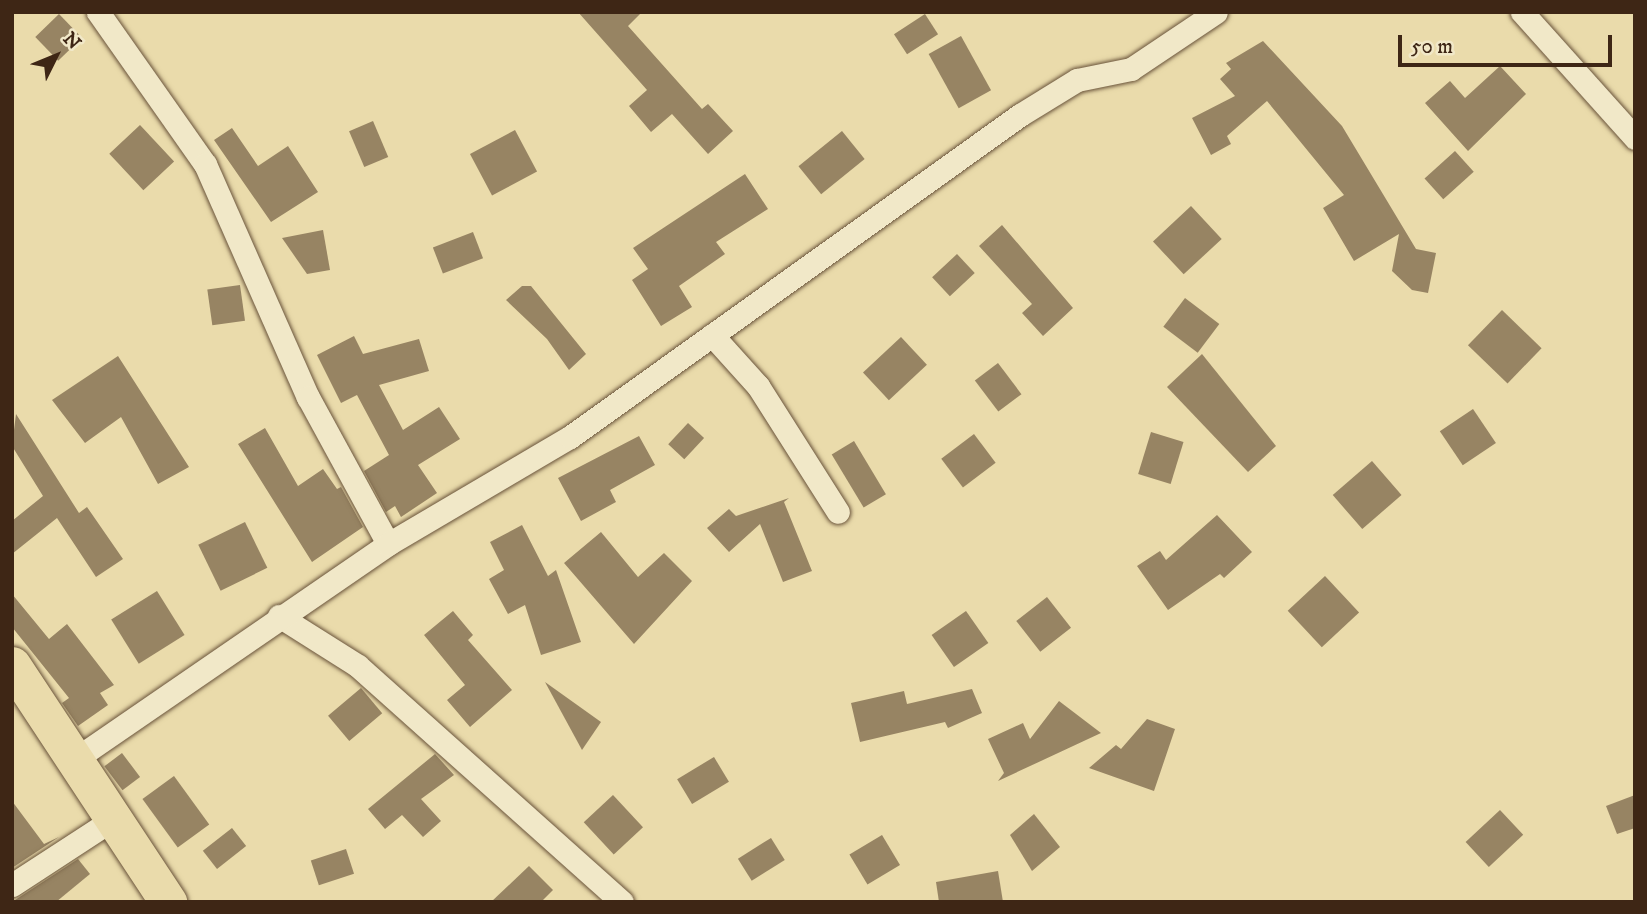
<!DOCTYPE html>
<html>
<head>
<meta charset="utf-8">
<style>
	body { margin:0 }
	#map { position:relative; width:1647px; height:914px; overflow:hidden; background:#eadbab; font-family:"IM FELL DW Pica",serif }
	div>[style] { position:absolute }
	.building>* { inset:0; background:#978463; transform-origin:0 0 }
	.roads { filter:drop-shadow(0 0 2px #69533a) drop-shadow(0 0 2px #69533a) }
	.street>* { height:23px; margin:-11.5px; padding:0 11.5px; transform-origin:11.5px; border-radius:11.5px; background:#f1e8c8 }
	.primary>* { height:37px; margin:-18.5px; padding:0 18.5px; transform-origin:18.5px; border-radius:18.5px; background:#eadbab }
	span { translate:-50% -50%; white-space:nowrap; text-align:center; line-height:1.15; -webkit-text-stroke:6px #f1e8c8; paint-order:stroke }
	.frame { position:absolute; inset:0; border:14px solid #3e2615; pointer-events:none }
	.north { position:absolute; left:21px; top:21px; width:70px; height:70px; -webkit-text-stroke:5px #f1e8c8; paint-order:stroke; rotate:47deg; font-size:19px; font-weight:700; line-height:28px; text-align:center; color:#3e2615 }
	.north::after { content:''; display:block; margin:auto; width:24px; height:32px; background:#3e2615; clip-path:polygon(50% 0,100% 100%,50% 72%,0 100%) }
	.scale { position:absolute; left:1398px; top:35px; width:214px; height:32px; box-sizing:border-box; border:4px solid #3e2615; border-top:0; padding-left:9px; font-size:21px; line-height:24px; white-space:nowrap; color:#3e2615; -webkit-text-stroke:5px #f1e8c8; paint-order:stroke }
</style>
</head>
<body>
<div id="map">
	<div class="building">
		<div style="clip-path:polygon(578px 12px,642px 12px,628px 26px,702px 109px,708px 104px,733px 131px,708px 154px,672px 114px,651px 132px,629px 106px,647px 90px)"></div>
		<div style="left:59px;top:14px;width:33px;height:33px;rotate:46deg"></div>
		<div style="left:925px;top:14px;width:24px;height:37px;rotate:57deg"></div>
		<div style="left:961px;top:36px;width:62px;height:37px;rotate:61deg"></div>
		<div style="clip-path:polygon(1263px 41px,1342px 126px,1416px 249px,1436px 253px,1428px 293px,1412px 290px,1392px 271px,1399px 234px,1354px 261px,1323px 208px,1344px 195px,1267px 101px,1227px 136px,1231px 144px,1211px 155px,1192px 118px,1235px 96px,1220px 79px,1231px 69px,1226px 63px)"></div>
		<div style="clip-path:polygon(1500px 66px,1526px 94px,1468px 151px,1425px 103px,1450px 81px,1465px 98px)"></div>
		<div style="left:373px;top:121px;width:39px;height:26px;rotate:67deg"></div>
		<div style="left:140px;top:125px;width:50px;height:42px;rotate:47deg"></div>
		<div style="clip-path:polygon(232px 128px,258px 166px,288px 146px,318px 192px,271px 222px,214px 140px)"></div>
		<div style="left:515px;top:130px;width:47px;height:51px;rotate:62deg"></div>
		<div style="left:842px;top:131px;width:36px;height:56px;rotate:51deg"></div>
		<div style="left:1455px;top:151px;width:28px;height:41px;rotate:48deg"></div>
		<div style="clip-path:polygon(745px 174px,768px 209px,716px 242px,725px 254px,679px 286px,692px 307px,661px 326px,632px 280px,648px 269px,633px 248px)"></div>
		<div style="left:1191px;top:206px;width:45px;height:52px;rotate:47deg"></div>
		<div style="clip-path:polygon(1002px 225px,1073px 308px,1043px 336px,1022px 313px,1032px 304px,979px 246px)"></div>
		<div style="clip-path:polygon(323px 230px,330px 270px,307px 274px,282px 238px)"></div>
		<div style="left:473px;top:232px;width:28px;height:43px;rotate:69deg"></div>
		<div style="left:957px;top:254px;width:26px;height:34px;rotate:47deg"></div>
		<div style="left:240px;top:285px;width:36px;height:33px;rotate:82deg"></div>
		<div style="clip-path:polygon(522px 286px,531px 286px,586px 354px,569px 370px,547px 339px,506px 300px)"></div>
		<div style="left:1185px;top:298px;width:43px;height:36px;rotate:37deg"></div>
		<div style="left:1502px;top:310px;width:55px;height:49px;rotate:44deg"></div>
		<div style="clip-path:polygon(354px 336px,363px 354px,419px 339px,429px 371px,379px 385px,403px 430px,439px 407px,460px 439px,418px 465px,437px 493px,401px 517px,395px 506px,386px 512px,364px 471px,389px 455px,357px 395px,341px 403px,317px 355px)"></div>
		<div style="left:901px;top:337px;width:38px;height:52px;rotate:47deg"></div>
		<div style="clip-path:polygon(1202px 354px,1276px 446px,1248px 472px,1167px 387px)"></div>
		<div style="clip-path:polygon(118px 356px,189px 467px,158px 484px,121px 417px,85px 443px,52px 400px)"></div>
		<div style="left:998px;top:363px;width:39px;height:29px;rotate:53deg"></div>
		<div style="left:1473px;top:409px;width:41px;height:40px;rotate:56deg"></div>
		<div style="clip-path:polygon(16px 414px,79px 513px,87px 507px,123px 559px,96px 577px,57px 518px,12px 554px,12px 521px,43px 496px,12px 446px)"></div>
		<div style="left:688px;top:423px;width:22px;height:29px;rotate:43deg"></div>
		<div style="clip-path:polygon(265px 428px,298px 486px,323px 469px,337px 489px,341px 487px,363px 527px,312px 562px,238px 444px)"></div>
		<div style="left:1151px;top:432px;width:34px;height:44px;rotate:17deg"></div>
		<div style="left:974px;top:434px;width:36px;height:41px;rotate:53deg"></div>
		<div style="clip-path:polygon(639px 436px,655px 465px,610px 490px,616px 502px,581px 521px,558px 478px)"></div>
		<div style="left:854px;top:441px;width:62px;height:26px;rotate:59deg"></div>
		<div style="left:1372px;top:461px;width:45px;height:52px;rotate:49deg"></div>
		<div style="clip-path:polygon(789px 498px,784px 502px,812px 571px,783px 582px,760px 524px,729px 552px,707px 528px,729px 509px,736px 516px)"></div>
		<div style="clip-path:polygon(1217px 515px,1252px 552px,1224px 578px,1220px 574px,1168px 610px,1137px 566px,1160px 551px,1166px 560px)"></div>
		<div style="left:245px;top:522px;width:51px;height:52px;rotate:64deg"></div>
		<div style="clip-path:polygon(522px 525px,548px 576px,556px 570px,581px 642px,541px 655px,525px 605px,508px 614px,489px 579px,504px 570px,490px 542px)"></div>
		<div style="clip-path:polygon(601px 532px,638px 577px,664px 553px,692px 581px,634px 644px,564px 563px)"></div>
		<div style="left:1325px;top:576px;width:50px;height:51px;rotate:47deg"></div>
		<div style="left:157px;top:591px;width:52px;height:54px;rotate:58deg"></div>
		<div style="clip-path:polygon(12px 594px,49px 639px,67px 624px,114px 685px,100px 693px,108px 705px,78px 726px,62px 703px,69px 698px,12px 627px)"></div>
		<div style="left:1047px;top:597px;width:39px;height:39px;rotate:52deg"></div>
		<div style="clip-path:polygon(453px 611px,473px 635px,468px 640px,512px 690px,470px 727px,447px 700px,465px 685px,424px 635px)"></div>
		<div style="left:966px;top:611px;width:39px;height:42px;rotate:55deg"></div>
		<div style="clip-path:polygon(545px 682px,601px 722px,582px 750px)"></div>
		<div style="left:361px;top:688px;width:33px;height:43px;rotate:50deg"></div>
		<div style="clip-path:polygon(972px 689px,982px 713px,948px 728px,945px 722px,860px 742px,851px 703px,904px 691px,907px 704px)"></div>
		<div style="clip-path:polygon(1059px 701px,1101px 733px,998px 781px,1004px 773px,988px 739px,1023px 723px,1030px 739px)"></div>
		<div style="clip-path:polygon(1147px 719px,1175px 729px,1154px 791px,1089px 768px,1116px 745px,1121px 749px)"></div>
		<div style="left:122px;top:753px;width:30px;height:22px;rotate:53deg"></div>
		<div style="clip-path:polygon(435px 754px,454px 775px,421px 799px,441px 821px,423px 837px,402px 815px,385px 829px,368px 809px)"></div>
		<div style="left:714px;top:757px;width:29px;height:43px;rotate:59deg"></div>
		<div style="left:174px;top:776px;width:60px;height:39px;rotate:54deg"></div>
		<div style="left:613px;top:795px;width:44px;height:40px;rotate:47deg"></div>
		<div style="clip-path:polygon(1635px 795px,1635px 828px,1617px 834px,1606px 806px)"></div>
		<div style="clip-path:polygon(12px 801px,44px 844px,59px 837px,12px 868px)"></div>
		<div style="left:1500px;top:810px;width:34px;height:47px;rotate:47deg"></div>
		<div style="clip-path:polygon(1034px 814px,1060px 847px,1032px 871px,1010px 835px)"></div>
		<div style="left:232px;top:828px;width:23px;height:37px;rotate:52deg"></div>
		<div style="left:882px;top:835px;width:35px;height:38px;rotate:59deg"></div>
		<div style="left:771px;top:838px;width:26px;height:39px;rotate:58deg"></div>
		<div style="left:346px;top:849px;width:26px;height:37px;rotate:72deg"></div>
		<div style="clip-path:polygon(78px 859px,90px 874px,56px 902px,12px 902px)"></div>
		<div style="clip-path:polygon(529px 866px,553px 890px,541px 902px,491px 902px)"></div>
		<div style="clip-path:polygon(998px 871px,1003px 902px,939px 902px,936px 882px)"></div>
	</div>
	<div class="roads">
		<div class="street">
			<div style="left:98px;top:12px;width:186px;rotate:54.9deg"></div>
			<div style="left:205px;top:164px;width:255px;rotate:66.2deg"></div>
			<div style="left:308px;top:397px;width:167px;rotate:61.4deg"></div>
			<div style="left:1522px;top:12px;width:169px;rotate:48.1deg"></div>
			<div style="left:712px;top:335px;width:69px;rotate:48deg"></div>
			<div style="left:758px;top:386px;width:149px;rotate:57.6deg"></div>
			<div style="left:279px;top:616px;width:93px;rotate:32.3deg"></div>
			<div style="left:358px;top:666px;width:354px;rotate:41.8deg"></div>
			<div style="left:71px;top:762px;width:385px;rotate:-34.5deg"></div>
			<div style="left:388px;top:544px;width:211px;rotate:-30.5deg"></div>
			<div style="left:570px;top:437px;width:553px;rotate:-35.59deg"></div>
			<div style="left:1020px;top:115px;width:67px;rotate:-31.6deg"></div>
			<div style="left:1077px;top:80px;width:55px;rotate:-11.5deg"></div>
			<div style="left:1131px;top:69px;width:102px;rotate:-33.8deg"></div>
			<div style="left:12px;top:885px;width:117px;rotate:-33.1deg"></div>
		</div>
		<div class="primary">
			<div style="left:12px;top:665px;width:284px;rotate:56.6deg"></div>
		</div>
	</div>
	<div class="frame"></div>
	<div class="north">N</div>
	<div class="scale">50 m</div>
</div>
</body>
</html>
